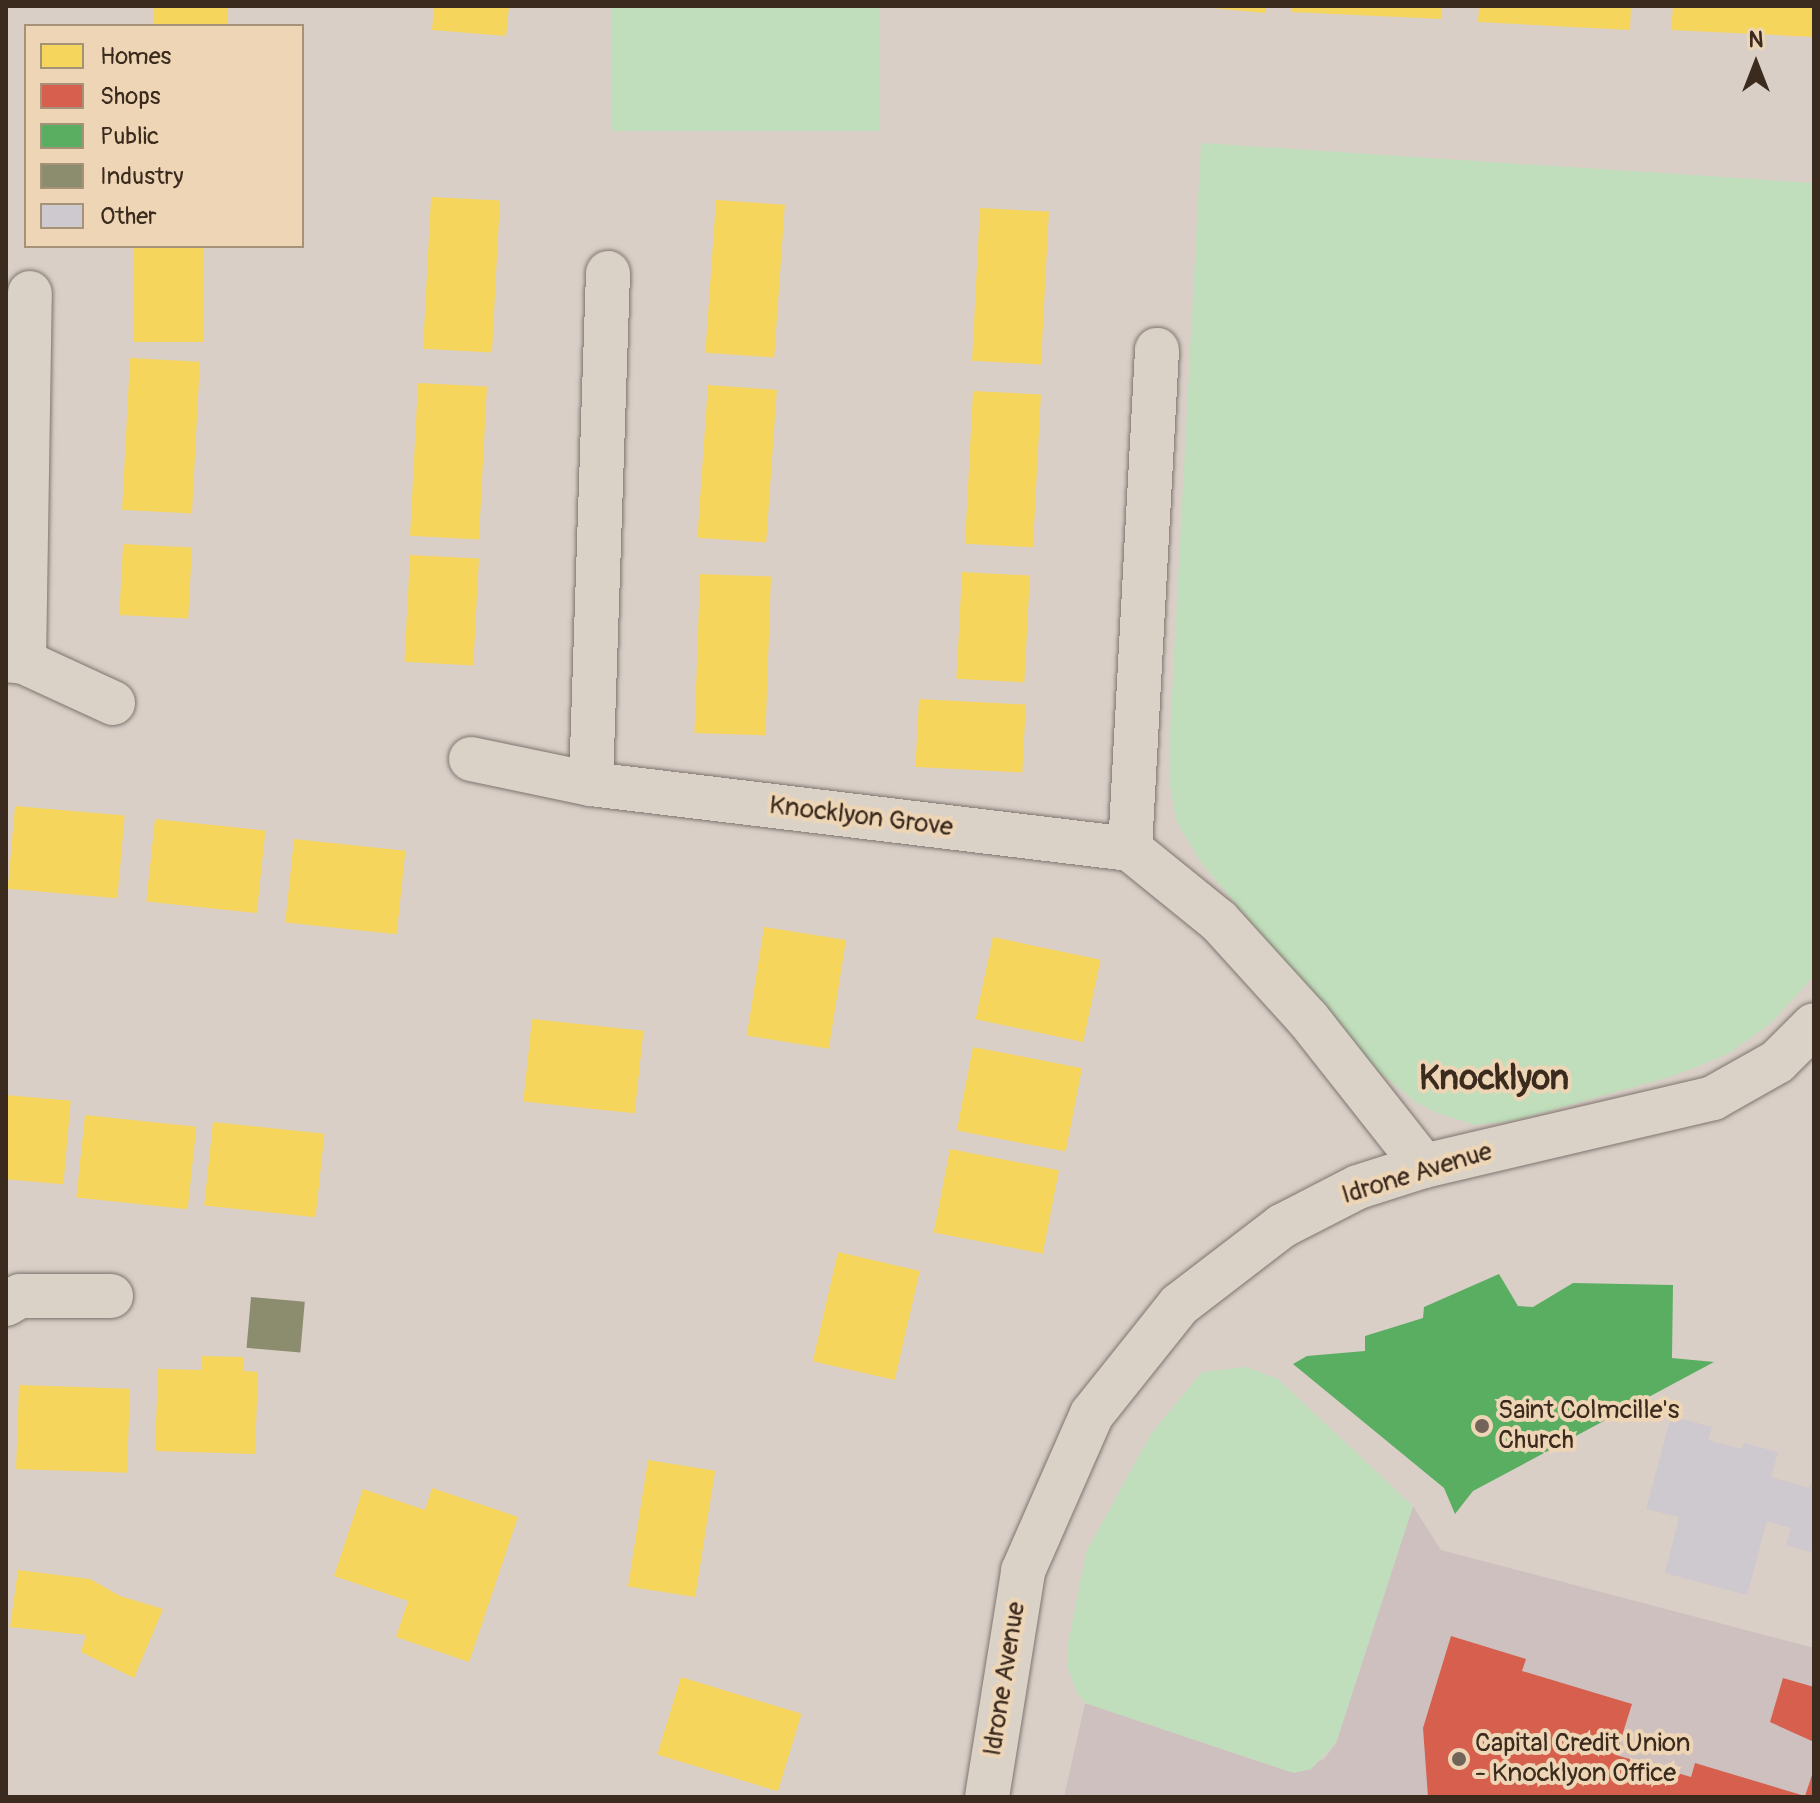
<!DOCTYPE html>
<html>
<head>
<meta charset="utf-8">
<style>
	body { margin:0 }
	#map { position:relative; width:1820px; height:1803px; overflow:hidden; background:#dacfc7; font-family:Pangolin,sans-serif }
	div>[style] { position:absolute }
	.built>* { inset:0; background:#cec0bf }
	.green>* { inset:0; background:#c0debb; transform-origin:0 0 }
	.homes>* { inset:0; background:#f6d55c; transform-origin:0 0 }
	.shops>* { inset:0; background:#d6604d }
	.public>* { inset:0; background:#5aae61 }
	.industry>* { inset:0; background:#8c8c6e; transform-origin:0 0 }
	.building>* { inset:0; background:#cec8cf }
	.roads { filter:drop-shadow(0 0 2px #7e756f) drop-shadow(0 0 2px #7e756f) }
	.minor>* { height:44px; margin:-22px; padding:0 22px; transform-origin:22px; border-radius:22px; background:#dbd2c7 }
	.dots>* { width:22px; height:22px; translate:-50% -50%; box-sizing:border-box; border:4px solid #edd5b5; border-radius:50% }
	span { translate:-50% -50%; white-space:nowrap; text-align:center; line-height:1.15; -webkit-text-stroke:8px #edd5b5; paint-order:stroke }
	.street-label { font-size:26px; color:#3b2a1e }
	.poi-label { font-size:26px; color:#3b2a1e }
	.left { translate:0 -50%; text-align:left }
	.district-label { font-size:34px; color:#3b2a1e; font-weight:700 }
	.frame { position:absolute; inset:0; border:8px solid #3b2a1e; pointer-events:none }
	.legend { position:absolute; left:24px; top:24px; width:280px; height:224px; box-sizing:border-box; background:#edd5b5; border:2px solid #a69179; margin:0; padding:10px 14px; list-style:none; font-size:24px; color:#3b2a1e }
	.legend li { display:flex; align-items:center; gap:16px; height:40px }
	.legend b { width:40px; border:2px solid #a69179 }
	.north { position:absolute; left:1716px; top:24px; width:80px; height:80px; -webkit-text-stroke:6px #edd5b5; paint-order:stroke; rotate:0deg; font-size:22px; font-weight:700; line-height:32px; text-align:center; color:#3b2a1e }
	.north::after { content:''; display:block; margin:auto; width:28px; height:36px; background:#3b2a1e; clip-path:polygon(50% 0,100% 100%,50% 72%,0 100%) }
</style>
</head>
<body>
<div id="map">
	<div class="built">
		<div style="clip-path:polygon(1413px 1506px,1441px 1550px,1814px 1648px,1814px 1797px,1064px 1797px,1085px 1703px,1294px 1773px,1324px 1759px,1336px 1743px)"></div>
	</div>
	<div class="green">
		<div style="left:611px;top:6px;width:269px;height:125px"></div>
		<div style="clip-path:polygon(1201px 143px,1814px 183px,1814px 976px,1770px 1024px,1728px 1054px,1673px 1076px,1512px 1121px,1475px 1125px,1437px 1113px,1414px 1101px,1376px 1069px,1202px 864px,1176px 821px,1169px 779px,1170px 732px)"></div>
		<div style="clip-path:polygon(1247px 1367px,1278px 1379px,1413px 1506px,1336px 1743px,1311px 1769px,1294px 1773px,1085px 1703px,1077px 1693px,1067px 1666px,1067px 1649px,1086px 1552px,1151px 1434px,1202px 1372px)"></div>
	</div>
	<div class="homes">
		<div style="left:153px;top:6px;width:75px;height:19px"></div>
		<div style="clip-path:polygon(434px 6px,509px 6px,506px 36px,432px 30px)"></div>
		<div style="clip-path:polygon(1191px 6px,1266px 6px,1265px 13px)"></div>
		<div style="clip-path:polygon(1291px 6px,1442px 6px,1442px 19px,1291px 12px)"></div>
		<div style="clip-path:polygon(1479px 6px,1631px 6px,1630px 30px,1478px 22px)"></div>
		<div style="clip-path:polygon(1673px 6px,1814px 6px,1814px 37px,1671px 30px)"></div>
		<div style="left:431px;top:197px;width:69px;height:152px;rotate:3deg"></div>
		<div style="left:716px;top:200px;width:69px;height:153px;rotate:4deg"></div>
		<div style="left:980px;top:208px;width:69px;height:153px;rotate:3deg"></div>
		<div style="left:134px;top:246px;width:70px;height:96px"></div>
		<div style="left:130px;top:358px;width:70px;height:152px;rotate:3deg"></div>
		<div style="left:418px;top:383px;width:69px;height:153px;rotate:3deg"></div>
		<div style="left:708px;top:385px;width:69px;height:153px;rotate:4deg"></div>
		<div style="left:973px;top:391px;width:68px;height:153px;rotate:3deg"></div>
		<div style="left:123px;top:544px;width:69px;height:71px;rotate:3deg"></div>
		<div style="left:410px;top:555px;width:69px;height:107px;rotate:3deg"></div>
		<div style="left:962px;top:572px;width:68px;height:107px;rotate:3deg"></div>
		<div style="left:700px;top:574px;width:71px;height:159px;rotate:2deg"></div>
		<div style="left:919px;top:699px;width:107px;height:68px;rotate:3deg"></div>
		<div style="left:15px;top:806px;width:110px;height:83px;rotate:5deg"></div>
		<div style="left:155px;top:819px;width:111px;height:83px;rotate:6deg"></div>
		<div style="left:294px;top:839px;width:112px;height:84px;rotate:6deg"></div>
		<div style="left:764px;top:927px;width:83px;height:110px;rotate:9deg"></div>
		<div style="left:993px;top:937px;width:110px;height:84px;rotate:12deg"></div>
		<div style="left:532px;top:1019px;width:112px;height:83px;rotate:6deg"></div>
		<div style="left:973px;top:1047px;width:111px;height:85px;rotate:11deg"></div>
		<div style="left:6px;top:1095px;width:65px;height:84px;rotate:5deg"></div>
		<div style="left:85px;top:1115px;width:112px;height:83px;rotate:6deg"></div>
		<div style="left:213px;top:1122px;width:112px;height:84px;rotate:6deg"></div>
		<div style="left:950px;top:1149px;width:111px;height:85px;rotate:11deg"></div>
		<div style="left:838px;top:1252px;width:84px;height:112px;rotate:13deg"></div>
		<div style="clip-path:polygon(201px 1356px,244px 1357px,244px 1371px,258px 1372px,255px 1454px,155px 1451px,158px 1369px,201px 1370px)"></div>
		<div style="left:19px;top:1385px;width:111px;height:84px;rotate:2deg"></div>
		<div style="left:648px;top:1460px;width:68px;height:128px;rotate:9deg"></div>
		<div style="clip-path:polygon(432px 1488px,518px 1517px,469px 1662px,396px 1637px,408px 1601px,334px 1576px,363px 1489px,425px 1510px)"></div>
		<div style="clip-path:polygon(18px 1570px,90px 1579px,120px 1596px,163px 1609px,134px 1678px,81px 1652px,86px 1635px,10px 1627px)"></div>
		<div style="left:681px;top:1677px;width:126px;height:81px;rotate:17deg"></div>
	</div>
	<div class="shops">
		<div style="clip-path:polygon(1451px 1636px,1526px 1659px,1522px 1671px,1632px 1704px,1616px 1755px,1691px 1777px,1695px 1763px,1805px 1796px,1814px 1769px,1814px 1797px,1428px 1797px,1423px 1728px)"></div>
		<div style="clip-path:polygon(1783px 1678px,1814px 1687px,1814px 1742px,1770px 1722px)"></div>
	</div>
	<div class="public">
		<div style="clip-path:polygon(1499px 1274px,1518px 1306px,1533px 1307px,1573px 1283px,1673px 1285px,1672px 1358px,1714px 1362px,1473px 1491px,1455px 1514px,1444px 1488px,1293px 1364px,1307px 1356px,1365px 1351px,1365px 1336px,1423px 1318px,1424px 1307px)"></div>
	</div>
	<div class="industry">
		<div style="left:251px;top:1297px;width:54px;height:51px;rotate:5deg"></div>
	</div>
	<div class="building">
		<div style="clip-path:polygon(1671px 1416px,1712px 1427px,1708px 1440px,1742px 1449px,1744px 1443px,1778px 1452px,1771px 1477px,1809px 1488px,1814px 1475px,1814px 1553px,1786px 1545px,1791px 1528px,1767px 1521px,1747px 1595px,1665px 1573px,1679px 1517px,1646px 1509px)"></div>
	</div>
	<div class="roads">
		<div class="minor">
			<div style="left:608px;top:273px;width:511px;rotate:91.91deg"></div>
			<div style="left:591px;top:784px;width:543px;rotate:6.88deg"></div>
			<div style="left:1130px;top:849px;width:114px;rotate:39deg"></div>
			<div style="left:1219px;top:921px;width:132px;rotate:47.8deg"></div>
			<div style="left:1308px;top:1019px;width:187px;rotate:51.7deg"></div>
			<div style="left:6px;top:660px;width:18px;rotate:6deg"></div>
			<div style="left:24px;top:662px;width:98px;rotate:24.7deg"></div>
			<div style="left:24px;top:662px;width:369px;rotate:-89.1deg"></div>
			<div style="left:471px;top:759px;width:123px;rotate:11.8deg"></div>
			<div style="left:1130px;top:849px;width:500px;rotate:-86.9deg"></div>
			<div style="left:6px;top:1304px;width:16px;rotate:-30deg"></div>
			<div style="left:20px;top:1296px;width:91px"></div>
			<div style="left:987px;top:1797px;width:229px;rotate:-80.9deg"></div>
			<div style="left:1023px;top:1571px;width:171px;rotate:-66.3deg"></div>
			<div style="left:1092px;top:1414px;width:139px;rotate:-51.4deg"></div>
			<div style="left:1179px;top:1305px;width:130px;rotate:-37.5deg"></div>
			<div style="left:1282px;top:1226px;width:85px;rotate:-27.2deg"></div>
			<div style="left:1358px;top:1187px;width:69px;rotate:-17.7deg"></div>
			<div style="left:1424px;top:1166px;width:297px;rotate:-13.2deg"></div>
			<div style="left:1713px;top:1098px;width:73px;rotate:-29.4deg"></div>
			<div style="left:1777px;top:1062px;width:52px;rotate:-45deg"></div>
		</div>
	</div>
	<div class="dots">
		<div style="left:1482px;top:1426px;background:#736459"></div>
		<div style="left:1459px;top:1759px;background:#736459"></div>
	</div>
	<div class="street-label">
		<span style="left:861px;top:817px;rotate:7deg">Knocklyon Grove</span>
		<span style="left:1417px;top:1174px;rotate:-17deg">Idrone Avenue</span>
		<span style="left:1005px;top:1679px;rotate:-81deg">Idrone Avenue</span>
	</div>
	<div class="poi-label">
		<span class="left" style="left:1498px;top:1426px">Saint Colmcille's<br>Church</span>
		<span class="left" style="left:1475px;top:1759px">Capital Credit Union<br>- Knocklyon Office</span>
	</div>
	<div class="district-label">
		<span style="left:1494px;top:1079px">Knocklyon</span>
	</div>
	<div class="frame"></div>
	<ul class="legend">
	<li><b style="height:22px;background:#f6d55c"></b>Homes</li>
	<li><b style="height:22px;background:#d6604d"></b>Shops</li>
	<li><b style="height:22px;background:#5aae61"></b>Public</li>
	<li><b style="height:22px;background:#8c8c6e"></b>Industry</li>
	<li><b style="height:22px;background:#cec8cf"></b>Other</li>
	</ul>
	<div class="north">N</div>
</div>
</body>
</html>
